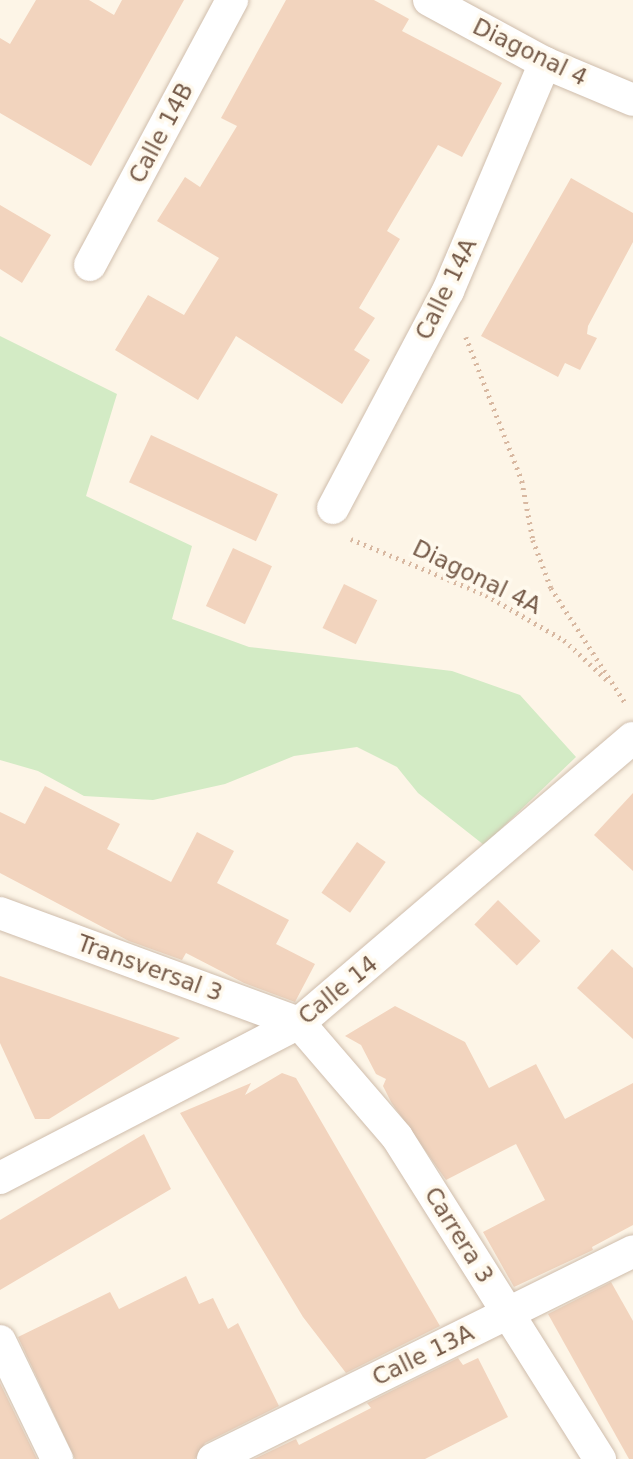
<!DOCTYPE html>
<html>
<head>
<meta charset="utf-8">
<style>
	body { margin:0 }
	#map { position:relative; width:633px; height:1459px; overflow:hidden; background:#fdf5e7; font-family:"DejaVu Sans",sans-serif }
	div>[style] { position:absolute }
	.green>* { inset:0; background:#d3ebc5 }
	.building>* { inset:0; background:#f2d4be; transform-origin:0 0 }
	.path>* { height:4.5px; margin-top:-2.25px; transform-origin:0; background:repeating-linear-gradient(90deg,#d8b8a1 0 2px,transparent 0 7px) }
	.roads { filter:drop-shadow(0 0 2px #cfbdac) drop-shadow(0 0 2px #cfbdac) }
	.street>* { height:32px; margin:-16px; padding:0 16px; transform-origin:16px; border-radius:16px; background:#fff }
	span { translate:-50% -50%; white-space:nowrap; text-align:center; line-height:1.15; -webkit-text-stroke:7px #fff9ed; paint-order:stroke }
	.street-label { font-size:23px; color:#775c4a }
</style>
</head>
<body>
<div id="map">
	<div class="green">
		<div style="clip-path:polygon(0 336px,117px 394px,86px 496px,192px 546px,172px 619px,249px 647px,452px 671px,520px 695px,576px 757px,484px 845px,418px 793px,397px 767px,357px 747px,294px 756px,225px 784px,153px 800px,84px 796px,38px 771px,0 760px)"></div>
	</div>
	<div class="building">
		<div style="clip-path:polygon(36px 0,89px 0,114px 15px,122px 0,184px 0,91px 166px,0 113px,0 38px,10px 44px)"></div>
		<div style="clip-path:polygon(286px 0,374px 0,409px 19px,402px 31px,502px 83px,462px 157px,438px 145px,387px 231px,400px 239px,359px 308px,375px 318px,354px 350px,370px 360px,342px 404px,236px 336px,198px 400px,115px 350px,148px 295px,184px 315px,219px 258px,157px 221px,185px 177px,200px 187px,237px 126px,221px 118px)"></div>
		<div style="clip-path:polygon(571px 178px,633px 213px,633px 242px,588px 326px,587px 334px,597px 338px,580px 370px,565px 363px,558px 377px,481px 336px)"></div>
		<div style="clip-path:polygon(0 205px,51px 235px,22px 283px,0 269px)"></div>
		<div style="left:151px;top:435px;width:140px;height:52px;rotate:25deg"></div>
		<div style="left:233px;top:548px;width:43px;height:64px;rotate:25deg"></div>
		<div style="left:344px;top:584px;width:37px;height:49px;rotate:26deg"></div>
		<div style="clip-path:polygon(45px 786px,120px 824px,107px 849px,171px 882px,197px 832px,234px 851px,217px 883px,289px 920px,276px 944px,315px 964px,295px 1002px,244px 983px,186px 953px,182px 960px,129px 941px,0 873px,0 812px,25px 824px)"></div>
		<div style="clip-path:polygon(633px 793px,633px 871px,594px 835px)"></div>
		<div style="left:357px;top:842px;width:35px;height:62px;rotate:35deg"></div>
		<div style="left:498px;top:900px;width:59px;height:34px;rotate:44deg"></div>
		<div style="clip-path:polygon(612px 949px,633px 968px,633px 1039px,577px 988px)"></div>
		<div style="clip-path:polygon(0 976px,131px 1021px,180px 1038px,49px 1119px,35px 1119px,0 1043px)"></div>
		<div style="clip-path:polygon(395px 1006px,465px 1042px,489px 1088px,536px 1064px,565px 1119px,633px 1083px,633px 1225px,592px 1247px,593px 1250px,514px 1287px,483px 1232px,545px 1200px,516px 1144px,446px 1180px,391px 1102px,383px 1086px,386px 1079px,376px 1074px,361px 1045px,345px 1036px)"></div>
		<div style="clip-path:polygon(282px 1073px,296px 1078px,440px 1326px,346px 1373px,303px 1317px,180px 1113px,251px 1083px,245px 1095px)"></div>
		<div style="clip-path:polygon(144px 1134px,171px 1189px,0 1290px,0 1220px)"></div>
		<div style="clip-path:polygon(186px 1276px,199px 1304px,213px 1298px,228px 1329px,238px 1323px,279px 1406px,205px 1443px,195px 1459px,75px 1459px,18px 1337px,110px 1292px,119px 1309px)"></div>
		<div style="clip-path:polygon(611px 1282px,633px 1321px,633px 1459px,629px 1459px,548px 1314px)"></div>
		<div style="clip-path:polygon(458px 1358px,463px 1365px,478px 1358px,508px 1417px,425px 1459px,254px 1459px,296px 1439px,299px 1445px,371px 1408px,367px 1403px)"></div>
		<div style="clip-path:polygon(0 1383px,37px 1459px,0 1459px)"></div>
	</div>
	<div class="path">
		<div style="left:466px;top:337px;width:155px;rotate:68.7deg"></div>
		<div style="left:522px;top:481px;width:60px;rotate:79.4deg"></div>
		<div style="left:533px;top:540px;width:51px;rotate:69.4deg"></div>
		<div style="left:551px;top:588px;width:138px;rotate:57.1deg"></div>
		<div style="left:351px;top:539px;width:146px;rotate:22.5deg"></div>
		<div style="left:486px;top:595px;width:90px;rotate:30deg"></div>
		<div style="left:564px;top:640px;width:59px;rotate:42.9deg"></div>
	</div>
	<div class="roads">
		<div class="street">
			<div style="left:429px;top:0;width:132px;rotate:28.5deg"></div>
			<div style="left:545px;top:63px;width:95px;rotate:22.8deg"></div>
			<div style="left:90px;top:265px;width:301px;rotate:-61.8deg"></div>
			<div style="left:333px;top:508px;width:246px;rotate:-62.1deg"></div>
			<div style="left:448px;top:291px;width:248px;rotate:-67deg"></div>
			<div style="left:0;top:913px;width:319px;rotate:20.2deg"></div>
			<div style="left:299px;top:1023px;width:150px;rotate:49.3deg"></div>
			<div style="left:397px;top:1137px;width:381px;rotate:57.8deg"></div>
			<div style="left:0;top:1178px;width:337px;rotate:-27.4deg"></div>
			<div style="left:299px;top:1023px;width:439px;rotate:-40.5deg"></div>
			<div style="left:0;top:1341px;width:131px;rotate:64.2deg"></div>
			<div style="left:213px;top:1459px;width:469px;rotate:-26.3deg"></div>
		</div>
	</div>
	<div class="street-label">
		<span style="left:530px;top:52px;rotate:26deg">Diagonal 4</span>
		<span style="left:161px;top:133px;rotate:-62deg">Calle 14B</span>
		<span style="left:446px;top:289px;rotate:-64deg">Calle 14A</span>
		<span style="left:477px;top:577px;rotate:26deg">Diagonal 4A</span>
		<span style="left:150px;top:968px;rotate:20deg">Transversal 3</span>
		<span style="left:338px;top:990px;rotate:-39deg">Calle 14</span>
		<span style="left:459px;top:1235px;rotate:58deg">Carrera 3</span>
		<span style="left:423px;top:1355px;rotate:-26deg">Calle 13A</span>
	</div>
</div>
</body>
</html>
